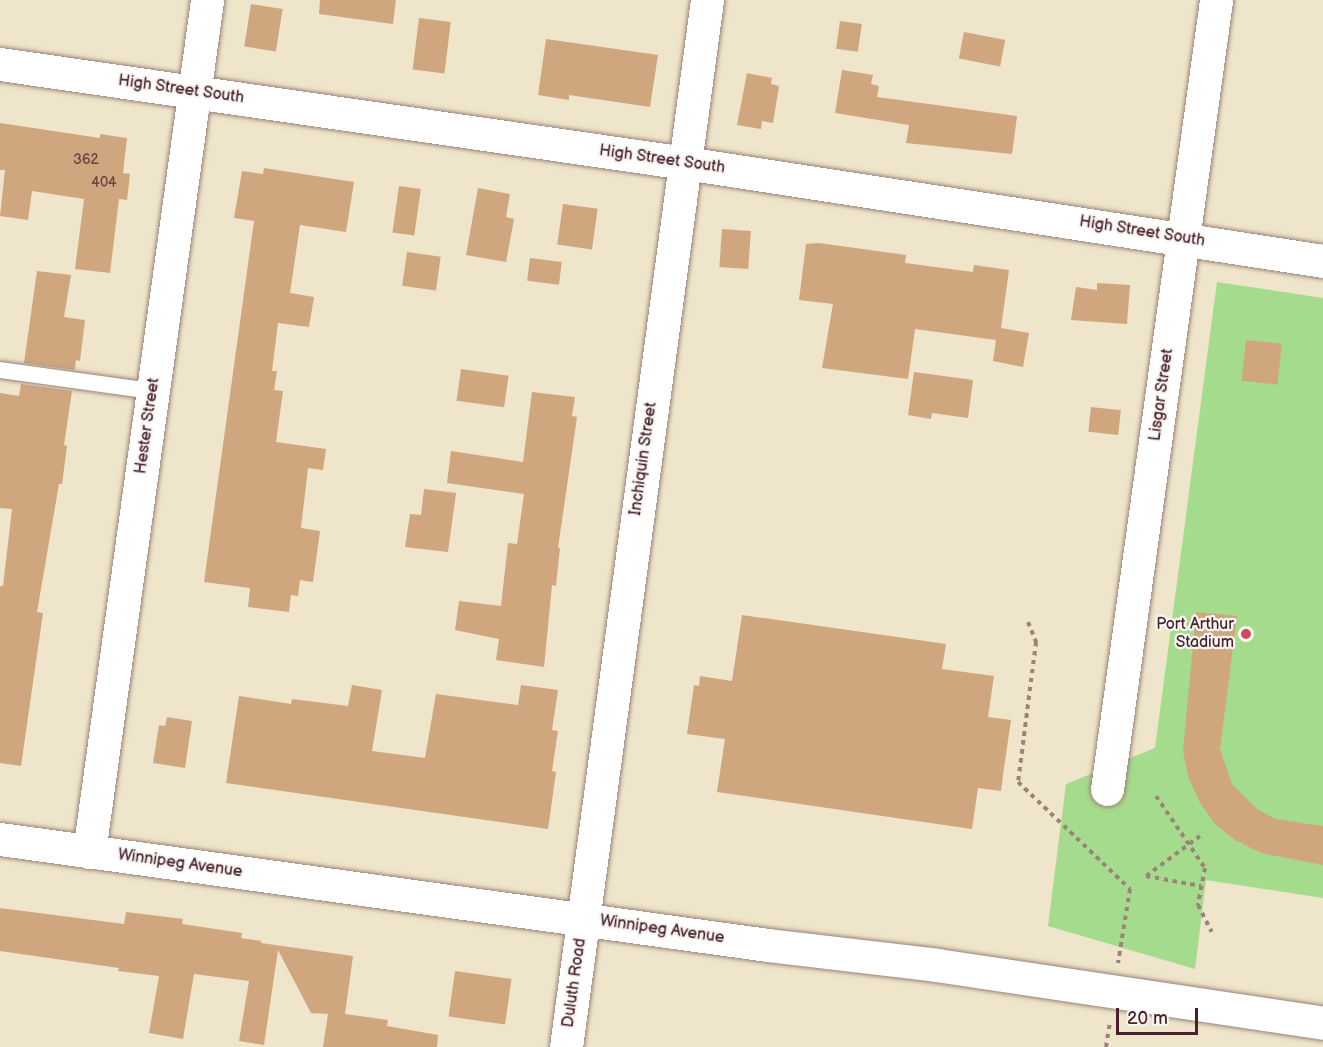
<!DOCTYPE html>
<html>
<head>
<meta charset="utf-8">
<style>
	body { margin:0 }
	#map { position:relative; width:1323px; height:1047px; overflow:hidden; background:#eee5ca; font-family:"Balsamiq Sans",sans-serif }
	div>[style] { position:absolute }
	.green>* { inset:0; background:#a5db8c }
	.building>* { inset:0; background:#d0a67f; transform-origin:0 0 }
	.path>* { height:4px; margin-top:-2px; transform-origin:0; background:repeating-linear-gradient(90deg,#9c827a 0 4.5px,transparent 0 9px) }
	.roads { filter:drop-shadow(0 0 2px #9c827a) drop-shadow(0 0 2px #9c827a) }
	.service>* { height:16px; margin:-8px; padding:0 8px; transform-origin:8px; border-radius:8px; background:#fff }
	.minor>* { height:33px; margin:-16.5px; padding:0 16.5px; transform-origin:16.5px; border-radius:16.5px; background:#fff }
	.tertiary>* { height:33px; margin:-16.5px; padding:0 16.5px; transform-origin:16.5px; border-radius:16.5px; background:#fff }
	.dots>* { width:16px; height:16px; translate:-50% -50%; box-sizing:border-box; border:3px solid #f6f6f2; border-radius:50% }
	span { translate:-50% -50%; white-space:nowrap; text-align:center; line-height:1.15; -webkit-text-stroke:4.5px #f6f6f2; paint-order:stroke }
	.number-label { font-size:14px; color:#6c4140 }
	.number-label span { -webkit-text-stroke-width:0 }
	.street-label { font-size:16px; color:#4a1f2b }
	.poi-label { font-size:16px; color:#4a1f2b }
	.right { translate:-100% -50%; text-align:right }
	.scale { position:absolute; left:1116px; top:1008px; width:82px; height:27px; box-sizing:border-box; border:3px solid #4a1f2b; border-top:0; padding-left:8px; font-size:18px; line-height:21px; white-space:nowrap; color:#4a1f2b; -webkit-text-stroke:4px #f6f6f2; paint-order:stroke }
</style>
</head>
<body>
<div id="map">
	<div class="green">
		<div style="clip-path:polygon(1217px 282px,1323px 298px,1323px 898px,1206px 880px,1195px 969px,1048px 926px,1066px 784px,1155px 748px)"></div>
	</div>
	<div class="building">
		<div style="clip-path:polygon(320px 0,396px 0,393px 24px,319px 14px)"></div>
		<div style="left:251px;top:4px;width:32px;height:43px;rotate:9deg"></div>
		<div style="left:419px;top:18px;width:32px;height:52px;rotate:7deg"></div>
		<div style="left:840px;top:21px;width:22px;height:28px;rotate:8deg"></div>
		<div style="left:964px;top:32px;width:42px;height:27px;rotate:11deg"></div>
		<div style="clip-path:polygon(546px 39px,658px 55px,650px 107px,569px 95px,569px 100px,538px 95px)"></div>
		<div style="clip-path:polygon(842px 70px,873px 75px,871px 84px,879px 86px,877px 97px,1017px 116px,1012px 154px,906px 143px,909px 125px,835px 113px)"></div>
		<div style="clip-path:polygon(747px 73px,772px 78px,771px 84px,779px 86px,773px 123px,762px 121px,761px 129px,737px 125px)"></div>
		<div style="clip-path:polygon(0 123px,100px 138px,100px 134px,127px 138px,123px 173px,130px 174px,127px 200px,119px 199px,110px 273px,75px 269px,84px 199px,32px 191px,28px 220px,0 216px,5px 170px,0 170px)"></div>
		<div style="clip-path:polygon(264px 168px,354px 182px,346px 232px,300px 225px,290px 293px,314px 297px,309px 327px,278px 323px,272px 371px,277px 371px,274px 390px,283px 391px,276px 442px,326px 449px,323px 470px,308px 468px,301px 528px,320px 531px,313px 582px,300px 580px,298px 596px,291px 595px,289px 612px,248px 607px,250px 588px,204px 582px,254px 221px,234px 218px,242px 171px,263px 174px)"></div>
		<div style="left:399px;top:186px;width:22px;height:47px;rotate:8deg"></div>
		<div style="clip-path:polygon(478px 188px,510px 194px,506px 217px,514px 219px,506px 262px,466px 255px)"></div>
		<div style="left:563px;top:204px;width:35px;height:41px;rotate:8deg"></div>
		<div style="left:722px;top:229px;width:29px;height:38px;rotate:4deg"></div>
		<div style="clip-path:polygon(819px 243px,906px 255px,905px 263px,973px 272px,974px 265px,1009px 270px,1001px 328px,1029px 333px,1023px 367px,993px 361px,996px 340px,915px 329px,908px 379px,822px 368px,833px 304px,799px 300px,806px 244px)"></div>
		<div style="left:407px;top:252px;width:34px;height:34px;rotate:8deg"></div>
		<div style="left:530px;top:258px;width:32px;height:23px;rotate:7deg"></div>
		<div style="clip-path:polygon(37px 271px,71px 275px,64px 317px,85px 320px,80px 361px,76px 360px,75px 370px,24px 363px)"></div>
		<div style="clip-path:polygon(1097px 283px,1130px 285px,1127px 324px,1071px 320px,1076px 287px,1097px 290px)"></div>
		<div style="left:1246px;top:340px;width:36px;height:41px;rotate:6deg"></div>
		<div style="left:461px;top:369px;width:48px;height:32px;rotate:8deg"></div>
		<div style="clip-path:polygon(914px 372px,973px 380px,968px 418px,932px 413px,931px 419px,908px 415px)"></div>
		<div style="clip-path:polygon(21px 384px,72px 391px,64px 445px,67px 446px,62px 484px,59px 484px,37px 612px,43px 613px,21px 766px,0 763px,0 586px,3px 586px,12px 509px,0 508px,0 393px,19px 396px)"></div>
		<div style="clip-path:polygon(532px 392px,575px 397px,572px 416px,577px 417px,558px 548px,560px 548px,556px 586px,552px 585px,544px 667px,496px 660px,499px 639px,455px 630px,459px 601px,501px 606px,508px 543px,517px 544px,524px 494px,447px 483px,451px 451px,523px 462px)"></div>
		<div style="left:1091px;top:407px;width:30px;height:25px;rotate:6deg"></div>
		<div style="clip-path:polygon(424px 489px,456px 493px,448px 552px,405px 547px,410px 514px,421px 515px)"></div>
		<div style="clip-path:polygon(1196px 612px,1237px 616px,1220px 749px,1232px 784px,1257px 809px,1275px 819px,1323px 826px,1323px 865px,1261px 853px,1235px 840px,1214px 823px,1199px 801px,1188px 776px,1183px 751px)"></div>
		<div style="clip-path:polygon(742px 615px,946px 644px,942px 669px,994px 676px,988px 717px,1011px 720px,1004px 768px,1001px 791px,978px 788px,972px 829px,717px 792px,725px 739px,687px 734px,694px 685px,699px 686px,700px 676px,732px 681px)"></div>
		<div style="clip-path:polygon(352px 685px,382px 690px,372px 751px,425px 758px,436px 694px,518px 705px,521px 685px,558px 690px,552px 730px,558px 731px,552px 771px,556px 772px,548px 829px,226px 783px,239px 696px,291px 704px,292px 699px,348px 706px)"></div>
		<div style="clip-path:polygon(167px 717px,192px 721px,185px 768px,153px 763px,159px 725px,165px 726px)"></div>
		<div style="clip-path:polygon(0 908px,124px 924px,126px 912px,183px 919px,182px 924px,242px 933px,241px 938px,261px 941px,261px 943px,353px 956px,345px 1014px,388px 1020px,387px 1026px,438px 1035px,437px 1047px,323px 1047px,328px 1014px,311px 1013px,278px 950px,264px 1045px,239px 1041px,249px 981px,194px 974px,183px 1039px,149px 1033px,159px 976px,118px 971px,119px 968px,0 951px)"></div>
		<div style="left:455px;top:971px;width:57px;height:46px;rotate:8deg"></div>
	</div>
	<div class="path">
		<div style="left:1028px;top:622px;width:22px;rotate:68deg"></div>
		<div style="left:1036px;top:642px;width:141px;rotate:97.3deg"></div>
		<div style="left:1018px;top:782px;width:155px;rotate:43.7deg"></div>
		<div style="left:1130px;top:889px;width:75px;rotate:99.2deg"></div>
		<div style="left:1156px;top:796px;width:87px;rotate:55.8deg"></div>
		<div style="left:1205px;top:868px;width:38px;rotate:101deg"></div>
		<div style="left:1198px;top:905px;width:30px;rotate:63deg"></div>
		<div style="left:1146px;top:876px;width:67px;rotate:-36.5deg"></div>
		<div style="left:1146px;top:876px;width:56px;rotate:10.3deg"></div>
		<div style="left:1106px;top:1047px;width:26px;rotate:-81deg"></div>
	</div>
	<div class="roads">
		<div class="service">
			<div style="left:0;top:370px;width:153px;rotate:7.9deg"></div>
		</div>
		<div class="minor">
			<div style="left:1107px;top:789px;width:796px;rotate:-82.13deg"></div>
			<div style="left:0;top:839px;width:775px;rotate:7.86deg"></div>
			<div style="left:768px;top:945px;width:170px;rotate:6.7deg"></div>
			<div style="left:937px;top:965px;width:390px;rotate:8.5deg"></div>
			<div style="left:89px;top:852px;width:860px;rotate:-82.11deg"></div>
			<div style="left:566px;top:1047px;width:1056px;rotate:-82.33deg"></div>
		</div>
		<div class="tertiary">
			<div style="left:0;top:64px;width:692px;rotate:8.22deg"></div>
			<div style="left:685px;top:163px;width:645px;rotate:8.73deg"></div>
		</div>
	</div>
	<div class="dots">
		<div style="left:1246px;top:634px;background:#d1495b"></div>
	</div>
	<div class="number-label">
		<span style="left:86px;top:160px">362</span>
		<span style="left:104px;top:183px">404</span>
	</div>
	<div class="street-label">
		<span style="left:181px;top:90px;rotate:8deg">High Street South</span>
		<span style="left:662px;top:160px;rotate:8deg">High Street South</span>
		<span style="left:1142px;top:232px;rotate:9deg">High Street South</span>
		<span style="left:1162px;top:395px;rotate:-82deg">Lisgar Street</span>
		<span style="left:148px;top:426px;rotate:-82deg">Hester Street</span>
		<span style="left:644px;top:459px;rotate:-82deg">Inchiquin Street</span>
		<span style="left:180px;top:864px;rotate:8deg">Winnipeg Avenue</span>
		<span style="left:662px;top:930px;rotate:8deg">Winnipeg Avenue</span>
		<span style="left:575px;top:983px;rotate:-82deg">Duluth Road</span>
	</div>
	<div class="poi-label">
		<span class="right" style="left:1234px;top:634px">Port Arthur<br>Stadium</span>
	</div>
	<div class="scale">20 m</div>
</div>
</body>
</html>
